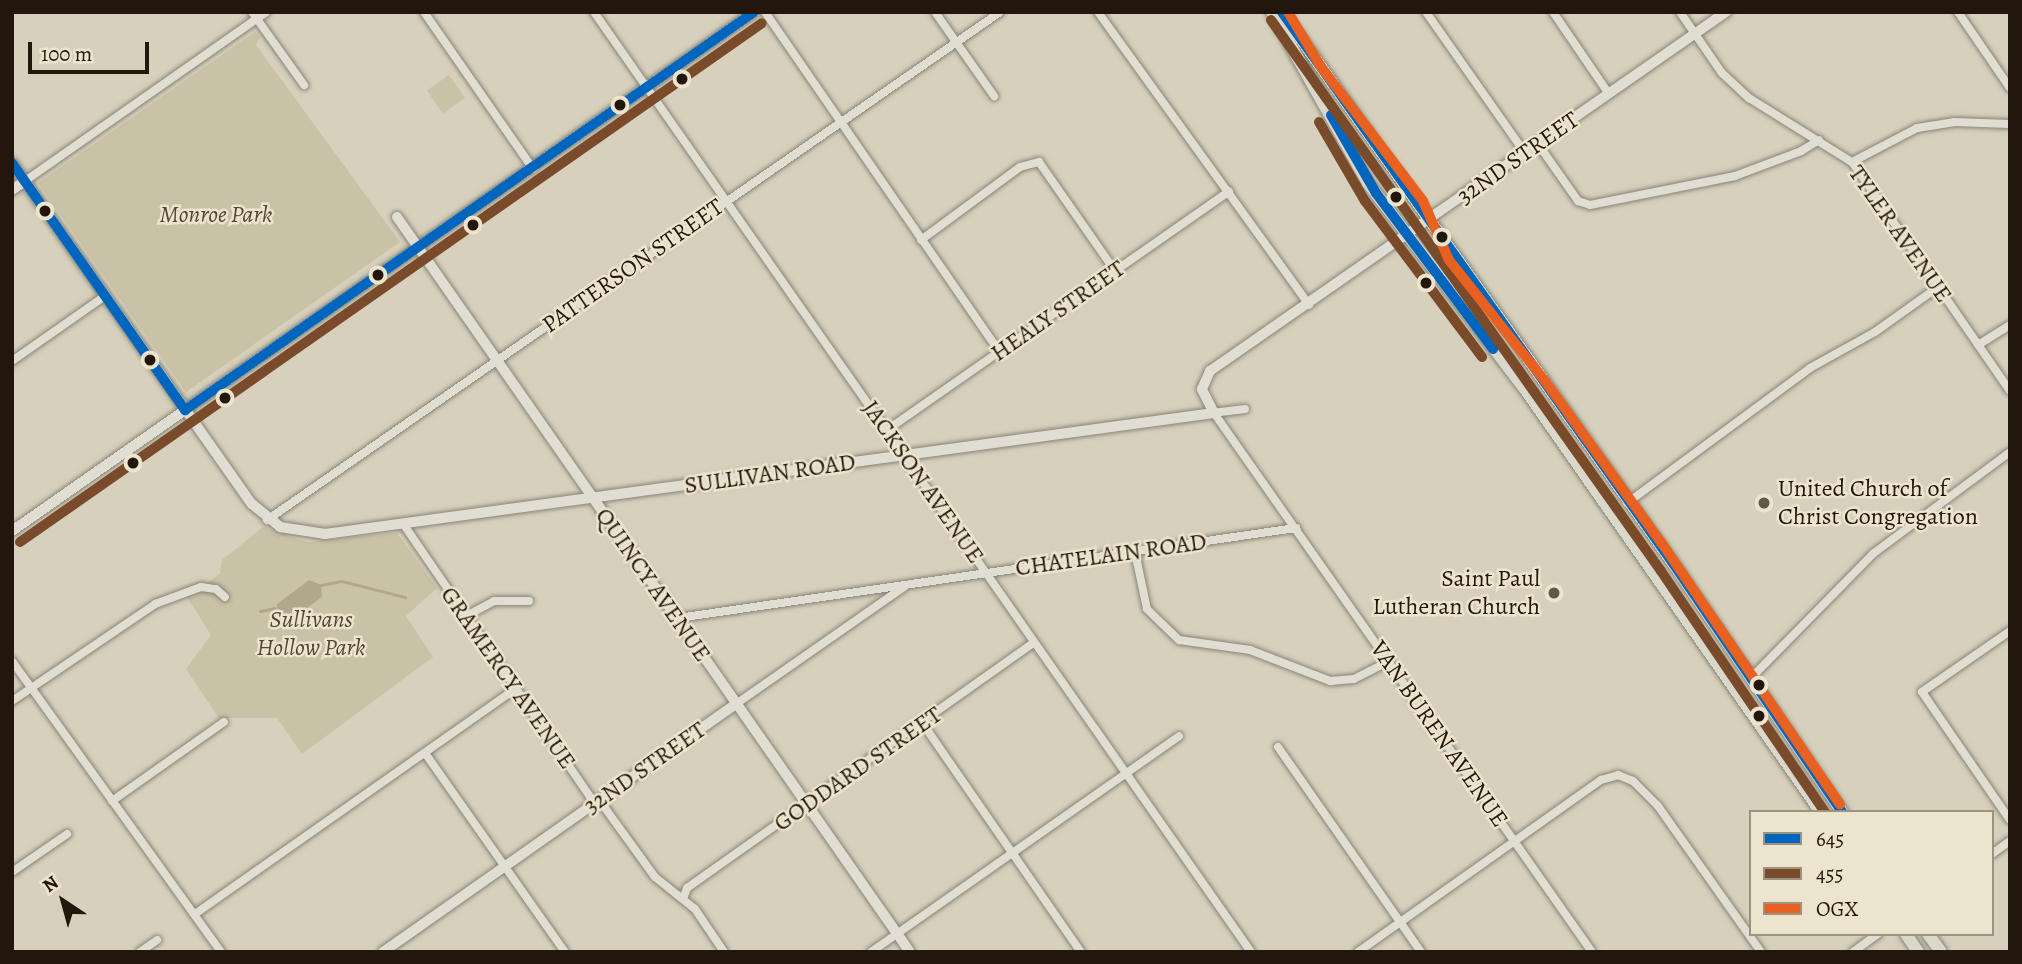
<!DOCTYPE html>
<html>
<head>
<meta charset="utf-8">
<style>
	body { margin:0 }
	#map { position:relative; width:2022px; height:964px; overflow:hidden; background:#d6d0bc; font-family:Alegreya,serif }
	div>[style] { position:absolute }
	.green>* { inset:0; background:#cac2a7; transform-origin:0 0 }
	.water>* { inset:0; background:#b0a78d }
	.stream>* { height:2.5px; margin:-1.25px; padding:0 1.25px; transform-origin:1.25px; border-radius:1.25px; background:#b0a78d }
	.roads { filter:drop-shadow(0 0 2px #888477) drop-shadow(0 0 2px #888477) }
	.minor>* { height:8px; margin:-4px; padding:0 4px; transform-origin:4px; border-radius:4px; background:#e0ddd2 }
	.tertiary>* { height:10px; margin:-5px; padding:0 5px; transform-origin:5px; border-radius:5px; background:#e0ddd2 }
	.secondary>* { height:10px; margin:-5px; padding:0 5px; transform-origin:5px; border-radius:5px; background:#e0ddd2 }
	.primary>* { height:12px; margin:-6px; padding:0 6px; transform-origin:6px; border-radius:6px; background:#dad7cb }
	.bus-1>* { height:10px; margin:-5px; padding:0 5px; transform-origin:5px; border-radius:5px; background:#0065bd }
	.bus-2>* { height:10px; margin:-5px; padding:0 5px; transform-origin:5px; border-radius:5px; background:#7a4b2a }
	.bus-3>* { height:10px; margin:-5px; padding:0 5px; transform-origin:5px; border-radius:5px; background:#e86121 }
	.dots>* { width:19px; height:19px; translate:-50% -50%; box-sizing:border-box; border:4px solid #ece4cc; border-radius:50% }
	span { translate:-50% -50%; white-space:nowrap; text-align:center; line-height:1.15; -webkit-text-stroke:5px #ece4cc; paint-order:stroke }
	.street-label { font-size:24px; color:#23170d }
	.park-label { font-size:24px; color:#524736; font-style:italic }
	.poi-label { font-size:24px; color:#23170d }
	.left { translate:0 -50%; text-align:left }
	.right { translate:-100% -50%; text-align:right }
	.frame { position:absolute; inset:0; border:14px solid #23170d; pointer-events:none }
	.legend { position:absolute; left:1749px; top:810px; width:245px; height:126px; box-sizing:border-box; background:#ece4cc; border:2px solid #9c9280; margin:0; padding:9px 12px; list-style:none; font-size:21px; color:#23170d }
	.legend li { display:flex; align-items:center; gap:14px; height:35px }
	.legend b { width:35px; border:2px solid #9c9280 }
	.north { position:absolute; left:28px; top:866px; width:70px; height:70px; -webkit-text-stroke:5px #ece4cc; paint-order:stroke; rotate:324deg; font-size:19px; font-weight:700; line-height:28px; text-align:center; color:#23170d }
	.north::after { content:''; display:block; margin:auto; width:24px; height:32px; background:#23170d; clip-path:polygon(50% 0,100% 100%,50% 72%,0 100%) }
	.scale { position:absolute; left:28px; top:42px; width:121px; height:32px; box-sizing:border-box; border:4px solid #23170d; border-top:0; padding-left:9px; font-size:21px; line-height:24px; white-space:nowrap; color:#23170d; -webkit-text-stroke:5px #ece4cc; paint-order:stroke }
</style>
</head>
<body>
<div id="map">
	<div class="green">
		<div style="clip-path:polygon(255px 32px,260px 38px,256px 45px,400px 242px,186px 392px,38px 183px)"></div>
		<div style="left:449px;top:75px;width:28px;height:27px;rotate:55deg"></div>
		<div style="clip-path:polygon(263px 527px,307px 542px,397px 533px,437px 588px,406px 616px,433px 657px,302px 754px,277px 718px,219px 718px,186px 669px,211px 635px,187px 597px,220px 574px,222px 560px)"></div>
	</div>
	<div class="water">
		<div style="clip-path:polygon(309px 580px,321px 585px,322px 597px,296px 616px,277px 613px,277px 604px)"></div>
	</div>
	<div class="stream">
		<div style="left:321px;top:585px;width:21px;rotate:-11deg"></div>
		<div style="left:342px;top:581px;width:65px;rotate:14.3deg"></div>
		<div style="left:260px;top:611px;width:15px;rotate:-11deg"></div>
	</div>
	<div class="roads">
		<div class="minor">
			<div style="left:252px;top:12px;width:90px;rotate:54.5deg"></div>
			<div style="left:424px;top:12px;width:191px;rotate:55.2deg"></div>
			<div style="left:594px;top:12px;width:1147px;rotate:55.05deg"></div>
			<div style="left:765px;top:12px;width:412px;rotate:55.4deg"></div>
			<div style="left:935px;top:12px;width:103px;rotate:54.9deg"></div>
			<div style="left:1098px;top:12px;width:361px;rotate:54.2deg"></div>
			<div style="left:1426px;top:12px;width:172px;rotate:54.9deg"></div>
			<div style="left:1553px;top:12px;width:99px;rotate:55.7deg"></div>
			<div style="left:1680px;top:12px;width:74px;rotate:55.5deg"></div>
			<div style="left:1722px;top:73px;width:37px;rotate:43deg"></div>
			<div style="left:1749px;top:98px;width:121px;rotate:31.9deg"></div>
			<div style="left:1852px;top:162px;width:278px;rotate:55.4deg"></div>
			<div style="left:1958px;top:12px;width:92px;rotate:55.6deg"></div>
			<div style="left:1538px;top:144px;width:70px;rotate:54.9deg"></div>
			<div style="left:1578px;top:201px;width:13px;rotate:18deg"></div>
			<div style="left:1590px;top:205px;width:148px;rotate:-11.3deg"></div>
			<div style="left:1735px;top:176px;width:71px;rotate:-20.7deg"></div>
			<div style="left:1801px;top:151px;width:21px;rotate:-31deg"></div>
			<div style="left:1852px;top:162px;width:73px;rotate:-27.6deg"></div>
			<div style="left:1917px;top:128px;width:37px;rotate:-9deg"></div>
			<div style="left:1954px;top:122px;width:56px;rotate:2deg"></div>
			<div style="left:25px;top:181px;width:294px;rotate:-35deg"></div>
			<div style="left:921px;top:240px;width:123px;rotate:-36.4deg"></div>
			<div style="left:1020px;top:167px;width:20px;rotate:-15deg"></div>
			<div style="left:1039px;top:162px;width:133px;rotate:55.1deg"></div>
			<div style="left:1978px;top:345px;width:38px;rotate:-32deg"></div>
			<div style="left:12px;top:361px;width:113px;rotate:-35deg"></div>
			<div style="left:1245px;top:409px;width:31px;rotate:173deg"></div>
			<div style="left:1214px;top:413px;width:658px;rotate:54.96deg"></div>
			<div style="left:887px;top:430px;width:417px;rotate:-34.9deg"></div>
			<div style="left:1627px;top:503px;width:227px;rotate:-36.4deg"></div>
			<div style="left:1810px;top:368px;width:74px;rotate:-29deg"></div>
			<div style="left:1875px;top:332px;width:77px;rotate:-35.5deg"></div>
			<div style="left:267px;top:520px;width:892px;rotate:-34.72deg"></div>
			<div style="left:404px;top:525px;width:330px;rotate:55.6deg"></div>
			<div style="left:590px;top:797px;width:19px;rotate:36deg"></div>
			<div style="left:605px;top:808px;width:85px;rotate:54.1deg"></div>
			<div style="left:655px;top:877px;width:51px;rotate:38.7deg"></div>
			<div style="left:695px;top:909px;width:52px;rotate:56deg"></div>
			<div style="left:1135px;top:552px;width:58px;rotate:78.1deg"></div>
			<div style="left:1147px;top:609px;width:45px;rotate:44.1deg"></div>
			<div style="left:1179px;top:640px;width:72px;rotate:8deg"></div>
			<div style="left:1250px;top:650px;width:86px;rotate:21.2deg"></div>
			<div style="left:1330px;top:681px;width:24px;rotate:-5deg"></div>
			<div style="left:1354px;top:679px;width:39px;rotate:-27deg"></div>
			<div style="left:466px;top:616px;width:32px;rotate:-28deg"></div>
			<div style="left:494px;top:601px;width:35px"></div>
			<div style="left:678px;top:618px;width:625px;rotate:-8.29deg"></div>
			<div style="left:2010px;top:631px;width:107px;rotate:145.3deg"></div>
			<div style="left:1922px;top:692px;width:155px;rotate:55.5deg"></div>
			<div style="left:12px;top:661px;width:358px;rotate:54.3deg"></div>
			<div style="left:1752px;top:677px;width:174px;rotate:-45.5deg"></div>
			<div style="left:1874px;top:553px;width:169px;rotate:-36.6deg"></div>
			<div style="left:12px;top:701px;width:173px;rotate:-34.1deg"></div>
			<div style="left:155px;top:604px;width:49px;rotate:-20.3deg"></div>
			<div style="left:201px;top:587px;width:15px;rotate:8deg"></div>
			<div style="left:216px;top:589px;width:12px;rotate:42deg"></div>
			<div style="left:736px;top:704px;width:206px;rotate:-34.9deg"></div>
			<div style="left:923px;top:724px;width:277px;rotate:55.3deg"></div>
			<div style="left:1278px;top:747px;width:250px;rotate:55.1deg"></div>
			<div style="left:425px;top:753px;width:243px;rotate:54.9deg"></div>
			<div style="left:112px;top:801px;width:137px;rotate:-35.2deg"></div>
			<div style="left:1992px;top:854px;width:22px;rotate:-36deg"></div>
			<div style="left:12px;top:872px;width:67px;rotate:-34.6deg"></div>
			<div style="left:684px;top:896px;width:9px;rotate:-69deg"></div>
			<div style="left:687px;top:888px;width:425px;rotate:-35.3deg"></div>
			<div style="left:195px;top:914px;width:393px;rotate:-35.1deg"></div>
			<div style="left:140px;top:952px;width:21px;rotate:-35deg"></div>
			<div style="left:871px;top:952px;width:376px;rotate:-35deg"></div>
			<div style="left:1358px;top:952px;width:298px;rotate:-35.3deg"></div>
			<div style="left:1601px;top:780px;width:18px;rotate:-16deg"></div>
			<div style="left:1618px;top:775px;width:16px;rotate:22deg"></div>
			<div style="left:1633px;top:781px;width:35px;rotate:45deg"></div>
			<div style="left:1658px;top:806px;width:179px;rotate:54.8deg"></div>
			<div style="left:1853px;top:952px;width:31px;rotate:-36deg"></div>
		</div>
		<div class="tertiary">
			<div style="left:12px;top:163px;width:417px;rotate:54.9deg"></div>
			<div style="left:252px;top:504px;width:36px;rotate:39deg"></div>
			<div style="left:280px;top:527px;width:46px;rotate:8.8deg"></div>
			<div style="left:325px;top:534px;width:897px;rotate:-7.75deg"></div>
			<div style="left:1214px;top:413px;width:27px;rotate:-117deg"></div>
			<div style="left:1202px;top:389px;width:20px;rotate:-66deg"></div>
			<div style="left:1210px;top:371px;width:629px;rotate:-34.83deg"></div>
			<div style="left:12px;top:190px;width:16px;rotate:-35deg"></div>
			<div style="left:397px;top:217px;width:896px;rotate:55.09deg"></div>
			<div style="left:383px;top:952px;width:431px;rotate:-35.1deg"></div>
		</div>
		<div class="secondary">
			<div style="left:12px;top:531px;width:905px;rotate:-34.97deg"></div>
		</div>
		<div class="primary">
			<div style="left:1272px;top:12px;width:196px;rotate:60.7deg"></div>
			<div style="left:1368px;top:183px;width:259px;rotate:52.7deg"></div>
			<div style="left:1525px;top:389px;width:516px;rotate:55.02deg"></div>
			<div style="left:1282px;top:12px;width:676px;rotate:54.64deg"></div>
			<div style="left:1673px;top:563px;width:301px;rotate:55.8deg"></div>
			<div style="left:1906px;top:934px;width:22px;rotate:56deg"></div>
			<div style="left:1928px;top:934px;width:22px;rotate:54deg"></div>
		</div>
	</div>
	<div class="bus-1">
		<div style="left:1282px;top:12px;width:676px;rotate:54.64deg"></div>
		<div style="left:1673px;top:563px;width:301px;rotate:55.8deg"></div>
		<div style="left:1331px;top:115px;width:90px;rotate:60deg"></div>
		<div style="left:1376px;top:193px;width:195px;rotate:53.1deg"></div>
		<div style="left:12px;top:163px;width:302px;rotate:55deg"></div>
		<div style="left:185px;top:410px;width:694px;rotate:-34.97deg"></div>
	</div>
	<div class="bus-2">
		<div style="left:1271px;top:20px;width:675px;rotate:54.71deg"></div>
		<div style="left:1661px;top:571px;width:292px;rotate:55.8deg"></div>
		<div style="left:1319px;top:122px;width:91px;rotate:59.8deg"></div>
		<div style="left:1365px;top:201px;width:195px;rotate:53.1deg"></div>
		<div style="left:20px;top:542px;width:905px;rotate:-34.97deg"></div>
	</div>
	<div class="bus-3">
		<div style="left:1288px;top:12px;width:64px;rotate:59deg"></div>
		<div style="left:1321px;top:67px;width:168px;rotate:52.7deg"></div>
		<div style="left:1423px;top:201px;width:64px;rotate:66.2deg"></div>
		<div style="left:1449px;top:260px;width:154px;rotate:51.6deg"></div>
		<div style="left:1545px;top:381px;width:202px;rotate:54.3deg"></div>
		<div style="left:1663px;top:545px;width:314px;rotate:55.7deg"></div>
	</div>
	<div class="dots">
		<div style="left:682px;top:79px;background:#23170d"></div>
		<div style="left:620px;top:105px;background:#23170d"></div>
		<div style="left:1396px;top:197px;background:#23170d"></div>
		<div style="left:45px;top:211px;background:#23170d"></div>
		<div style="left:473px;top:225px;background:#23170d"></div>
		<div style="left:1442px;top:237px;background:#23170d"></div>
		<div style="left:378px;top:275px;background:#23170d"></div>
		<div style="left:1426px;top:283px;background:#23170d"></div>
		<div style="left:150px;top:360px;background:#23170d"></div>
		<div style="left:225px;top:398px;background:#23170d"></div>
		<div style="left:133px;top:463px;background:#23170d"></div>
		<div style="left:1764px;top:503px;background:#62584a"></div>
		<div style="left:1554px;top:593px;background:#62584a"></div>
		<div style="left:1759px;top:685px;background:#23170d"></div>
		<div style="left:1759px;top:716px;background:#23170d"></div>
	</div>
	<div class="street-label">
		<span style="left:1518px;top:158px;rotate:-35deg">32ND STREET</span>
		<span style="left:1900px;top:234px;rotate:55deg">TYLER AVENUE</span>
		<span style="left:633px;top:266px;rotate:-35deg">PATTERSON STREET</span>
		<span style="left:1058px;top:311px;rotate:-35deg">HEALY STREET</span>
		<span style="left:770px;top:474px;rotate:-8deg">SULLIVAN ROAD</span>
		<span style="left:923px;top:482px;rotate:55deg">JACKSON AVENUE</span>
		<span style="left:1111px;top:555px;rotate:-8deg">CHATELAIN ROAD</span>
		<span style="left:653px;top:585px;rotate:55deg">QUINCY AVENUE</span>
		<span style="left:508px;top:678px;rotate:55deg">GRAMERCY AVENUE</span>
		<span style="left:1439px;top:734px;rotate:55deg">VAN BUREN AVENUE</span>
		<span style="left:645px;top:768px;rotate:-35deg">32ND STREET</span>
		<span style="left:858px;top:769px;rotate:-35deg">GODDARD STREET</span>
	</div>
	<div class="park-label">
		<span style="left:216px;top:215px">Monroe Park</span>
		<span style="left:311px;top:634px">Sullivans<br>Hollow Park</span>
	</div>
	<div class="poi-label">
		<span class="left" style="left:1778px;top:503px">United Church of<br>Christ Congregation</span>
		<span class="right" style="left:1540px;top:593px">Saint Paul<br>Lutheran Church</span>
	</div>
	<div class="frame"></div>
	<ul class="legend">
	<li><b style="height:9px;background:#0065bd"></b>645</li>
	<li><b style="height:9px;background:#7a4b2a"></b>455</li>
	<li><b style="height:9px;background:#e86121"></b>OGX</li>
	</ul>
	<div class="north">N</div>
	<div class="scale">100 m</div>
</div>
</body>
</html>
